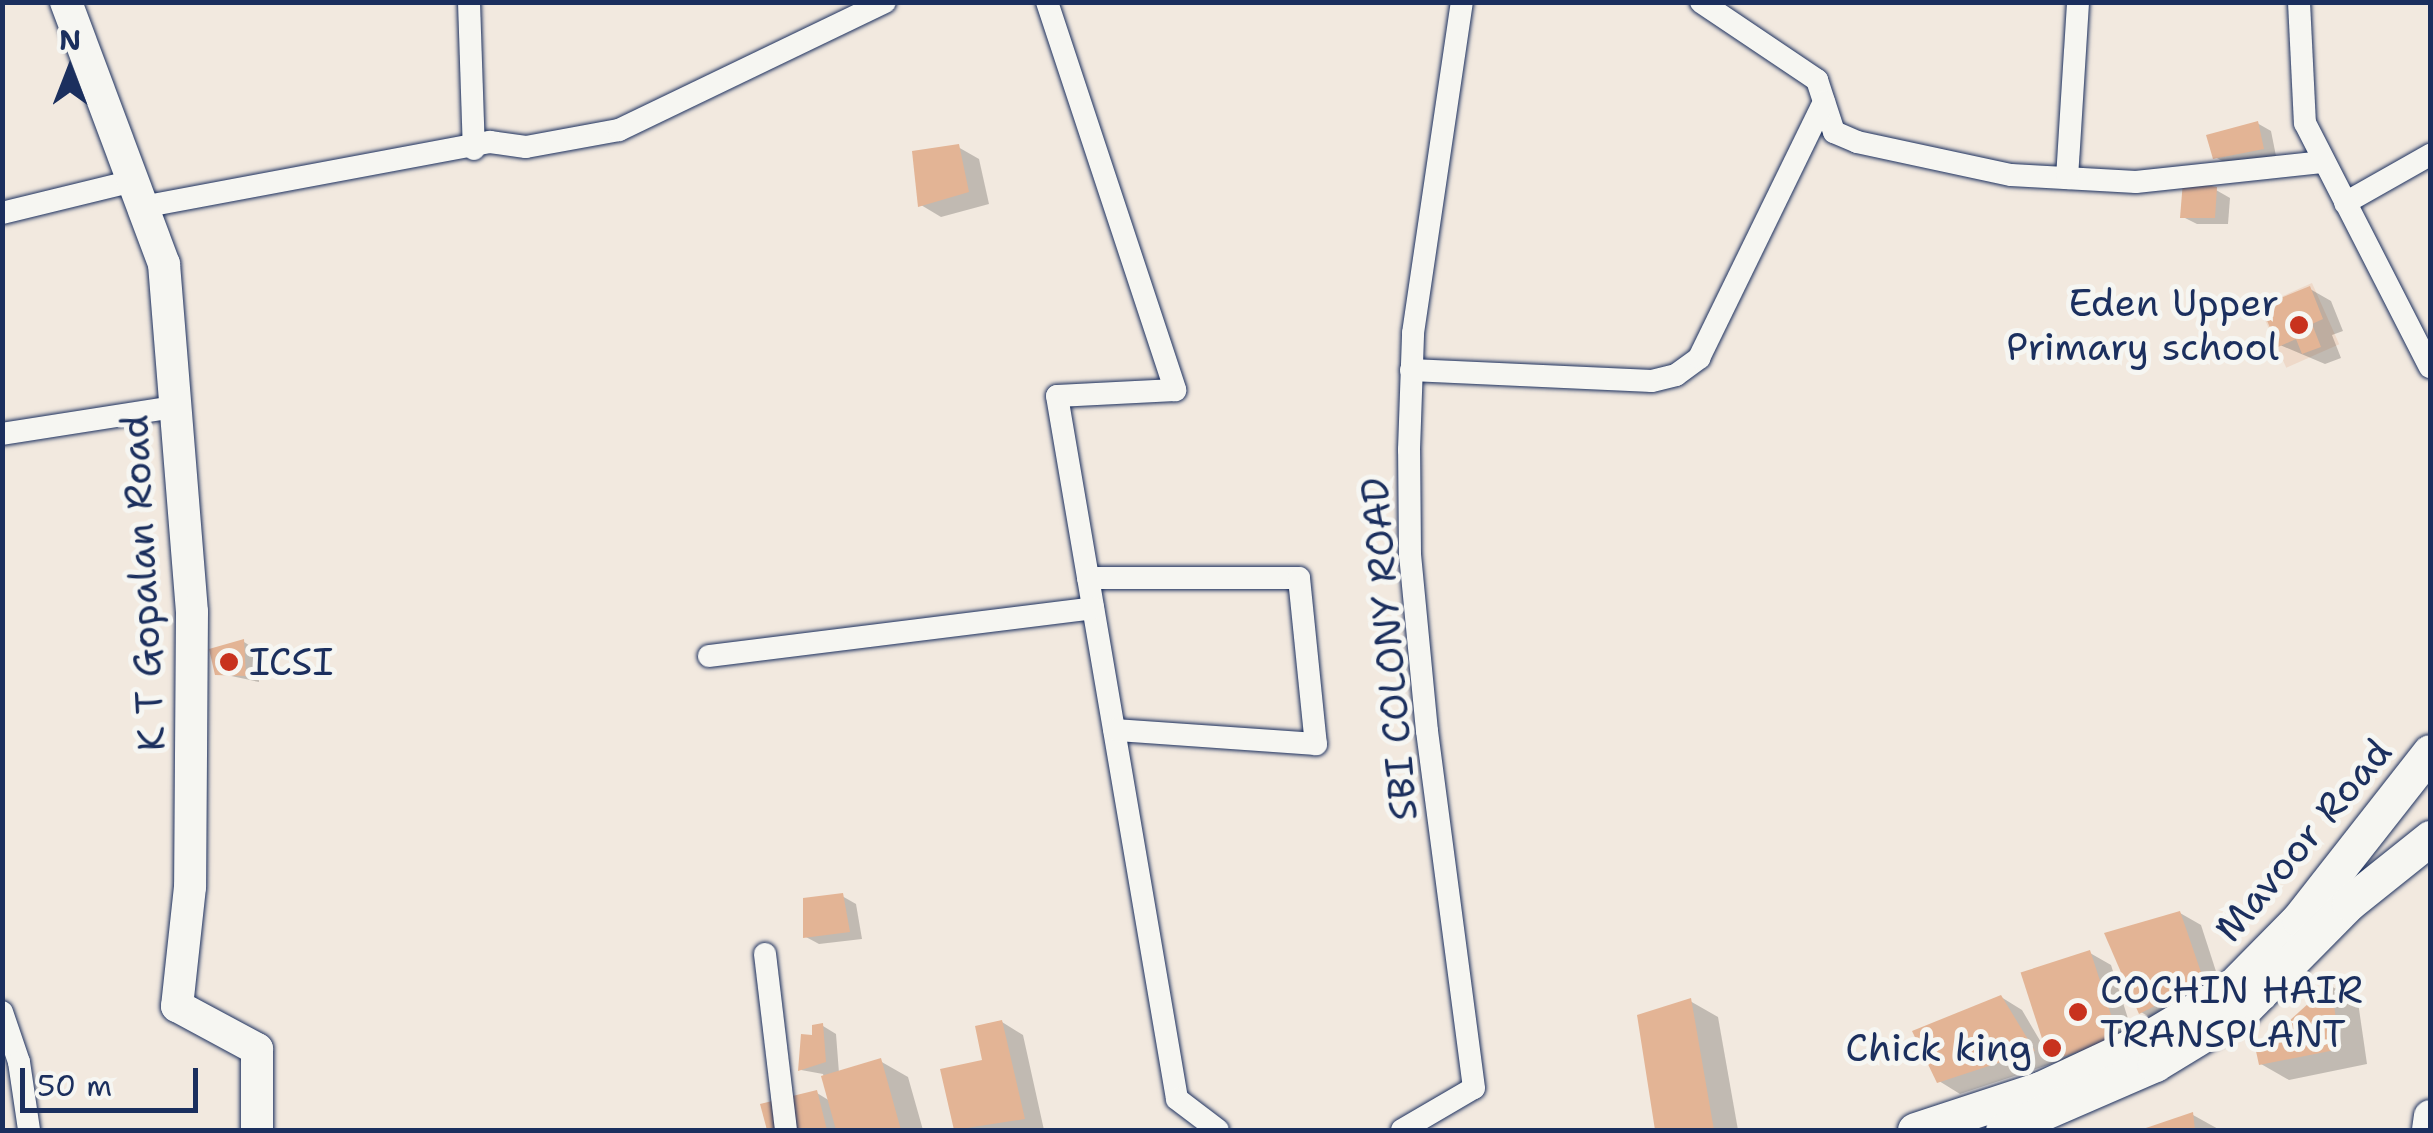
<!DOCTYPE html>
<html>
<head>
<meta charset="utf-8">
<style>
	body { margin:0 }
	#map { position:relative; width:2433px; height:1133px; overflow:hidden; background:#f2e9df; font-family:"Shantell Sans",sans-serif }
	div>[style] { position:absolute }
	.built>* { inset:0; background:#eed9c9; transform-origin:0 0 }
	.shadow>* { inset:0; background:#0003 }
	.building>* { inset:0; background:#e3b495; transform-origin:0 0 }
	.roads { filter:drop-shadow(0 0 2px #1b2f5e) drop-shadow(0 0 2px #1b2f5e) }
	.street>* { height:22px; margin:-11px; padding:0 11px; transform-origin:11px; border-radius:11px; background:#f6f6f2 }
	.secondary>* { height:32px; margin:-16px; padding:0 16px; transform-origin:16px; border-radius:16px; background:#f6f6f2 }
	.primary>* { height:35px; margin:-17.5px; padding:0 17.5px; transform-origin:17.5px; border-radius:17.5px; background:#f6f6f2 }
	.dots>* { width:28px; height:28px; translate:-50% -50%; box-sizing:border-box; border:5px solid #f6f6f2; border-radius:50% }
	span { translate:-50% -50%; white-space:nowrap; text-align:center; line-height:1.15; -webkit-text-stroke:10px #f6f6f2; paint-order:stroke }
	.poi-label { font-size:38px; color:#1b2f5e }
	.right { translate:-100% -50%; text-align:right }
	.left { translate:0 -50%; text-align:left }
	.street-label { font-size:38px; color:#1b2f5e }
	.frame { position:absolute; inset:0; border:5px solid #1b2f5e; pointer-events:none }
	.north { position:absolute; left:20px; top:20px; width:100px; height:100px; -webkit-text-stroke:8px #f6f6f2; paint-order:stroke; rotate:0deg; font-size:28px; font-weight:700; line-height:40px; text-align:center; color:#1b2f5e }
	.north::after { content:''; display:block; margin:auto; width:35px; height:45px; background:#1b2f5e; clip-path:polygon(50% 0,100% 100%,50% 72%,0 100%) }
	.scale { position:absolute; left:20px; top:1068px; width:178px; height:45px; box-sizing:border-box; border:5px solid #1b2f5e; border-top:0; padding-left:12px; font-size:30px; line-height:35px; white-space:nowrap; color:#1b2f5e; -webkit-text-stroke:8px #f6f6f2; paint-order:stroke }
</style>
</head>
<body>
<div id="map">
	<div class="built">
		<div style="left:2312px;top:283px;width:67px;height:58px;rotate:66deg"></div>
	</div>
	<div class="shadow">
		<div style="clip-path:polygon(2257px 123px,2271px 131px,2276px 156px,2229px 165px,2215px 157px)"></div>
		<div style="clip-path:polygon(958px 147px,979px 159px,989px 204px,941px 217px,921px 205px)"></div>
		<div style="clip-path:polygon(2216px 190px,2230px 198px,2228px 224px,2197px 224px,2183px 217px)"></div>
		<div style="clip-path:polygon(2310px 289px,2331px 301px,2343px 331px,2332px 335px,2341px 358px,2325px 364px,2280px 345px)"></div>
		<div style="clip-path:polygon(244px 642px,257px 650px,259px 682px,217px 673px)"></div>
		<div style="clip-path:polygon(842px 896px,856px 904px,862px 939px,819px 944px,806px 937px)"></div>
		<div style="clip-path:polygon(2180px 913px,2201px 925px,2223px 993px,2161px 1024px,2141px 1012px)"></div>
		<div style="clip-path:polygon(2090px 953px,2111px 965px,2138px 1050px,2071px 1072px,2054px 1063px,1960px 1094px,1939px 1081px,2001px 997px,2022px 1010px,2042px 1044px)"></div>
		<div style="clip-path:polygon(2331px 986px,2358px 1002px,2367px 1064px,2289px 1080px,2261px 1064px,2259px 1052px)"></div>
		<div style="clip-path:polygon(1690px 1001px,1718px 1017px,1738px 1130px,1658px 1130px,1640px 1016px)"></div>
		<div style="clip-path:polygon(1002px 1022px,1023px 1035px,1044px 1130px,957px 1130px,943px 1071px,985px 1062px)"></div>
		<div style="clip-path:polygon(823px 1026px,836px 1034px,839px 1073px,880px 1061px,908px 1077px,923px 1130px,769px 1130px,763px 1106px,817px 1093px,830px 1101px,823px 1074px,801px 1070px)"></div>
		<div style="clip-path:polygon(2px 1054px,5px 1062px,2px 1100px)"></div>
		<div style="clip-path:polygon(2193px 1115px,2220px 1130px,2145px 1130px)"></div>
	</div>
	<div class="building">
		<div style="clip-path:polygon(2258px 121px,2264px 149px,2213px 159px,2206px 135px)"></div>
		<div style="clip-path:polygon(959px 144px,969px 192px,918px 207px,912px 151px)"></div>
		<div style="clip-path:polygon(2183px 181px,2217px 187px,2215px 218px,2180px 218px)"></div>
		<div style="clip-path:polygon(2310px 286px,2323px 319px,2312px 324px,2321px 347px,2302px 354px,2296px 339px,2278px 347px,2261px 306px)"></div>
		<div style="clip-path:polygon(244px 639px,246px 676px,215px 675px,209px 649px)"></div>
		<div style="clip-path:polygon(843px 893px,850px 932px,803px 938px,803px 898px)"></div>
		<div style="clip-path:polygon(2180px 911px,2204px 981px,2139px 1014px,2104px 933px)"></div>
		<div style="left:2090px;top:950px;width:93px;height:73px;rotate:72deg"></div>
		<div style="clip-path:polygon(2331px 983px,2340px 1049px,2259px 1065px,2256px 1051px)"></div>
		<div style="clip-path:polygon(2001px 995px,2035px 1051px,1937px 1083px,1912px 1031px)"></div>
		<div style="clip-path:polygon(1691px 998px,1714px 1130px,1655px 1130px,1637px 1015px)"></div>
		<div style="clip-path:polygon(1002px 1020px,1025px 1119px,954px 1130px,940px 1069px,982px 1060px,975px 1026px)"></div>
		<div style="clip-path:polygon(823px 1023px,826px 1062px,798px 1071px,801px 1034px,812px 1035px,812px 1025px)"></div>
		<div style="clip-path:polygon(881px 1058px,901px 1130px,836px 1130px,821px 1076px)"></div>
		<div style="clip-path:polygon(817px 1090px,827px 1130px,767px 1130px,760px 1104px)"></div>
		<div style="clip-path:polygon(2193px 1112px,2195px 1130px,2140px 1130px)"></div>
	</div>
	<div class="roads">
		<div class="street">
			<div style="left:469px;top:2px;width:147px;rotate:88.1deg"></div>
			<div style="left:1047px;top:2px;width:409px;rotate:71.7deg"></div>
			<div style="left:1175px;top:390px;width:118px;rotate:177.1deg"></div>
			<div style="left:1057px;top:396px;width:713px;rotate:80.31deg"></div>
			<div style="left:1177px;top:1099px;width:51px;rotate:37.1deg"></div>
			<div style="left:1701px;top:2px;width:140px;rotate:33.9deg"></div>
			<div style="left:1817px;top:80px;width:55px;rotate:71.9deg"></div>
			<div style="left:1834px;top:132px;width:25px;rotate:23deg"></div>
			<div style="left:1857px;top:142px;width:157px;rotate:12.1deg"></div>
			<div style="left:2011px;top:175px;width:125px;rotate:3.2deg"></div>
			<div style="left:2136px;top:182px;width:189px;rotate:-6.1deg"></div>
			<div style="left:2299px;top:2px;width:121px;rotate:87.2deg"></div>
			<div style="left:2305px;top:123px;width:274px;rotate:62.9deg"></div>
			<div style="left:2067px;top:178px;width:176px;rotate:-86.4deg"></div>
			<div style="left:2345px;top:203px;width:98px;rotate:-29.5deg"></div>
			<div style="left:142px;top:207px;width:354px;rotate:-10.6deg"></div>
			<div style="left:490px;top:142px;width:36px;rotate:8deg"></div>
			<div style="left:526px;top:147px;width:95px;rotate:-10.4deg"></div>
			<div style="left:619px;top:130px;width:295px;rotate:-25.7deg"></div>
			<div style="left:2px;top:213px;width:135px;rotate:-13.7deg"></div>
			<div style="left:1411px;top:370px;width:241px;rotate:2.6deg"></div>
			<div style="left:1652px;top:381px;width:25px;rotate:-14deg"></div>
			<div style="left:1676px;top:375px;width:29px;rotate:-36deg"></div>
			<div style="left:1699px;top:358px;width:285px;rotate:-64deg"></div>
			<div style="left:2px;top:434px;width:175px;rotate:-8.9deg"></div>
			<div style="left:1088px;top:578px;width:211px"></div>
			<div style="left:1299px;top:578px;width:167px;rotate:84.2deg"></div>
			<div style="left:1316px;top:744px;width:202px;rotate:-176deg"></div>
			<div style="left:709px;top:656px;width:387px;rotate:-7.1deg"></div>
			<div style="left:765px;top:954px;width:177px;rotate:83.2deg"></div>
			<div style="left:2px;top:1012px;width:53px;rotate:71.2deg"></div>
			<div style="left:19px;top:1062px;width:69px;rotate:81.6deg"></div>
			<div style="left:1402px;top:1130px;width:83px;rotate:-30.3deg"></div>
			<div style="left:1474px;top:1088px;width:360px;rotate:-97.5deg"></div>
			<div style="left:1427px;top:731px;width:177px;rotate:-95.5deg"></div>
			<div style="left:1410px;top:555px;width:105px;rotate:-90.5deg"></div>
			<div style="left:1409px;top:450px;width:117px;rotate:-88deg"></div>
			<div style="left:1413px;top:333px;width:335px;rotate:-81.6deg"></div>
		</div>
		<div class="secondary">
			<div style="left:66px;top:2px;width:280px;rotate:69.5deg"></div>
			<div style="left:164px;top:264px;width:349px;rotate:85.4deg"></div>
			<div style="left:192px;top:612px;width:275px;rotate:90.4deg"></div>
			<div style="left:190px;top:887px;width:120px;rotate:96.2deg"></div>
			<div style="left:177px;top:1006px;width:91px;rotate:28.3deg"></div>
			<div style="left:257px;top:1049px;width:81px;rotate:90deg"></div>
			<div style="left:2428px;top:1130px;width:14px;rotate:-82deg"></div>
		</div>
		<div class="primary">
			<div style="left:1915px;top:1130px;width:132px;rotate:-18.2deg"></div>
			<div style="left:2040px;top:1089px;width:116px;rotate:-25deg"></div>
			<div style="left:2145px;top:1040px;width:98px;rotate:-30.8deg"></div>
			<div style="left:2229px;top:990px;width:100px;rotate:-45.4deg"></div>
			<div style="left:2299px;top:919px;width:212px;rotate:-51.9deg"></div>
			<div style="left:2003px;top:1130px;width:166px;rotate:-23.5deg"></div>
			<div style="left:2155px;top:1064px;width:102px;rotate:-31.3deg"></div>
			<div style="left:2242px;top:1011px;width:152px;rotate:-45.3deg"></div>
			<div style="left:2349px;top:903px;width:104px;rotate:-38.7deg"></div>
		</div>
	</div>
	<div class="dots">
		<div style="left:2299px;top:325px;background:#c8321e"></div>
		<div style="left:229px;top:662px;background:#c8321e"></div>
		<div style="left:2078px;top:1012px;background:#c8321e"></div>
		<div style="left:2052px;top:1048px;background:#c8321e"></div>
	</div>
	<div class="poi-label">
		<span class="right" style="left:2279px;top:325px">Eden Upper<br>Primary school</span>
		<span class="left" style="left:249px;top:662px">ICSI</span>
		<span class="left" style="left:2100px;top:1012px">COCHIN HAIR<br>TRANSPLANT</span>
		<span class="right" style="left:2032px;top:1048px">Chick king</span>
	</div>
	<div class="street-label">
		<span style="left:143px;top:583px;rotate:-93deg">K T Gopalan Road</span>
		<span style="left:1389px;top:649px;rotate:-95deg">SBI COLONY ROAD</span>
		<span style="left:2303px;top:840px;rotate:-50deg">Mavoor Road</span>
	</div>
	<div class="frame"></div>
	<div class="north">N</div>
	<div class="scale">50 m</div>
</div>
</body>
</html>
